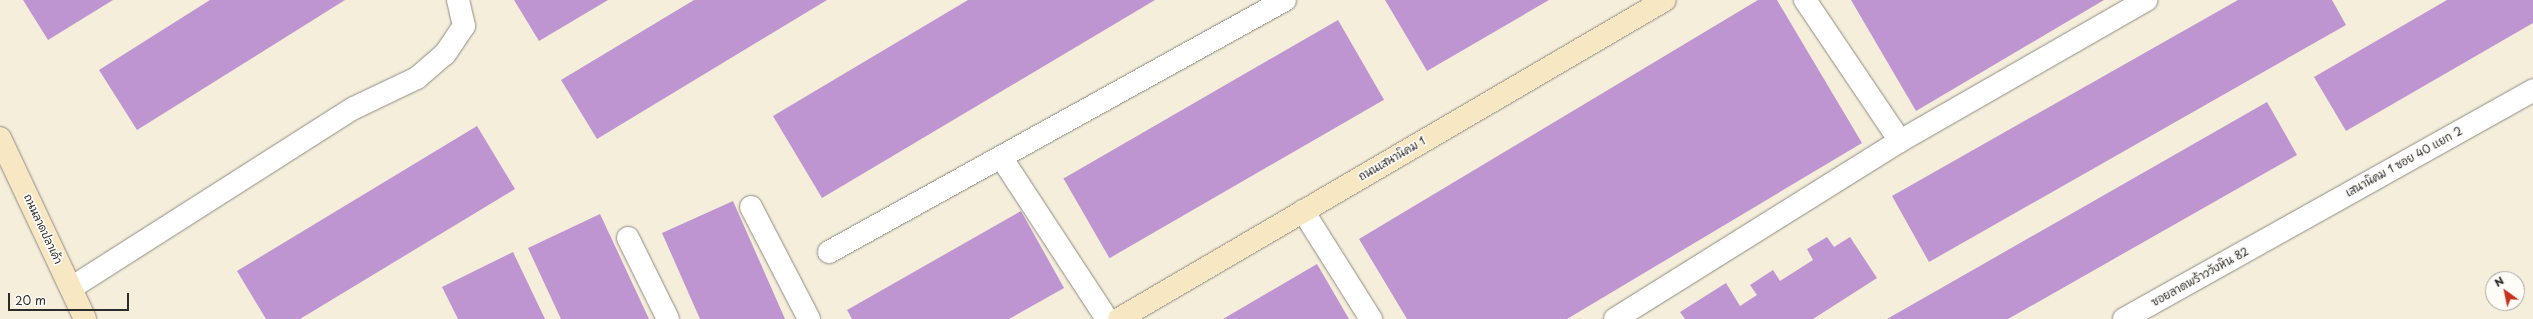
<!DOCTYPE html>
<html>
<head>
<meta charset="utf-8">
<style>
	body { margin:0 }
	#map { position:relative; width:2533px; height:319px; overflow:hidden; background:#f5eedb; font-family:"Playpen Sans","Playpen Sans Thai",sans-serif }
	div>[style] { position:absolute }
	.building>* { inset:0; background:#be95d0; transform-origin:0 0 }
	.roads { filter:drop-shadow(0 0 1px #908c83) drop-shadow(0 0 1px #908c83) }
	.street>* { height:22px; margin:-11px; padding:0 11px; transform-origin:11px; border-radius:11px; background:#fff }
	.secondary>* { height:22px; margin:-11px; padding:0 11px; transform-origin:11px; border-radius:11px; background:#f7e8c3 }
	span { translate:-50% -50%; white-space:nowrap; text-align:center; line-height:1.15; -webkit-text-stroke:3.5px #fdfcf7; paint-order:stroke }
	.street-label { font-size:11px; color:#2b2b2b }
	.north { position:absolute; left:2485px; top:271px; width:40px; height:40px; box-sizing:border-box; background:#fdfcf7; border:1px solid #a9a8a5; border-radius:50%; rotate:327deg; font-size:11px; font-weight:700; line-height:16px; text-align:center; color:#2b2b2b }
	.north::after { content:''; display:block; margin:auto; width:14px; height:18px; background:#c8321e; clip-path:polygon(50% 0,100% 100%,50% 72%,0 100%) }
	.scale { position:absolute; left:8px; top:293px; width:121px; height:18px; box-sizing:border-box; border:2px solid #2b2b2b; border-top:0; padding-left:5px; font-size:12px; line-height:14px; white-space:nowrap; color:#2b2b2b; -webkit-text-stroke:3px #fdfcf7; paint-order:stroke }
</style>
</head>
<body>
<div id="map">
	<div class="building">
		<div style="clip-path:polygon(23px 0,113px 0,48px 40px)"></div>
		<div style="clip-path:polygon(210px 0,345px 0,137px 130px,99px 70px)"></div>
		<div style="clip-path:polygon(514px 0,608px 0,539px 41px)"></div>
		<div style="clip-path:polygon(694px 0,827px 0,597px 139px,561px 80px)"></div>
		<div style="clip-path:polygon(968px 0,1155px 0,822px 198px,773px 116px)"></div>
		<div style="clip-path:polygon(1385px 0,1549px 0,1427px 71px)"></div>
		<div style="clip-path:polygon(1758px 0,1777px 0,1862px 143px,1567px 319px,1407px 319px,1359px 239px)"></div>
		<div style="clip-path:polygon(1851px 0,2104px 0,1916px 111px)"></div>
		<div style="clip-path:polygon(2238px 0,2332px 0,2346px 25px,1929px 262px,1892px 196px)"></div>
		<div style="clip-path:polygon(2447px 0,2533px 0,2533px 23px,2346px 131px,2314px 77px)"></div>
		<div style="left:1338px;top:20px;width:92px;height:317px;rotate:60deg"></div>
		<div style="clip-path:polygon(2267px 102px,2297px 155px,2008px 319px,1887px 319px)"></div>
		<div style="clip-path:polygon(477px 126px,515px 189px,300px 319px,266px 319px,237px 271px)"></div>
		<div style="clip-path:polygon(733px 201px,785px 319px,700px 319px,662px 233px)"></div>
		<div style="clip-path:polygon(1021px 211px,1064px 288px,1009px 319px,852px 319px,847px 310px)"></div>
		<div style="clip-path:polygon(600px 214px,649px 319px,561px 319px,528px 248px)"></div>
		<div style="clip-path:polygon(1827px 237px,1834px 247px,1850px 237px,1877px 278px,1813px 319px,1685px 319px,1680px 312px,1726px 283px,1740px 306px,1757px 295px,1750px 285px,1773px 270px,1780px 281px,1813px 260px,1807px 249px)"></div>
		<div style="clip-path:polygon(513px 252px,545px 319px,458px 319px,442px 287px)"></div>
		<div style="clip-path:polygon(1317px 264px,1349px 319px,1223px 319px)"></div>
	</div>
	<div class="roads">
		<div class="street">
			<div style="left:1805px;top:0;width:170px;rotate:56deg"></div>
			<div style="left:1001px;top:157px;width:194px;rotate:56.8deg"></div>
			<div style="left:751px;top:207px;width:126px;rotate:62.6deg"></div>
			<div style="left:1303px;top:211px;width:128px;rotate:57.8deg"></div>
			<div style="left:628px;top:238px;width:90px;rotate:63.7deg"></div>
			<div style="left:829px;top:252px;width:521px;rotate:-28.93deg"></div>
			<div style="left:71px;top:288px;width:335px;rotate:-32.5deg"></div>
			<div style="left:354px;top:108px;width:70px;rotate:-25.5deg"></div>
			<div style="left:417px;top:78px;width:37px;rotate:-41deg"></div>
			<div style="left:445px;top:54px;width:34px;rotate:-56deg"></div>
			<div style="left:464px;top:26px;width:27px;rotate:-103deg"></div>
			<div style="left:1615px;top:319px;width:336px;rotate:-32deg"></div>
			<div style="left:1900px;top:141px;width:284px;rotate:-29.8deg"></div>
			<div style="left:2124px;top:319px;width:469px;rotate:-29.2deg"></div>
		</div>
		<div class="secondary">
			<div style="left:0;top:138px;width:200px;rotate:64.8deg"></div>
			<div style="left:1119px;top:319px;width:632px;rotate:-30.3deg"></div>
		</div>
	</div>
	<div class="street-label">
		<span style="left:1392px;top:159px;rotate:-30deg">ถนนเสนานิคม 1</span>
		<span style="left:2404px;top:162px;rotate:-29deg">เสนานิคม 1 ซอย 40 แยก 2</span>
		<span style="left:43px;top:229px;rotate:65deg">ถนนลาดปลาเค้า</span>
		<span style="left:2200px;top:277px;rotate:-29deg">ซอยลาดพร้าววังหิน 82</span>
	</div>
	<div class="north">N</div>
	<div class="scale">20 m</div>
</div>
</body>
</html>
